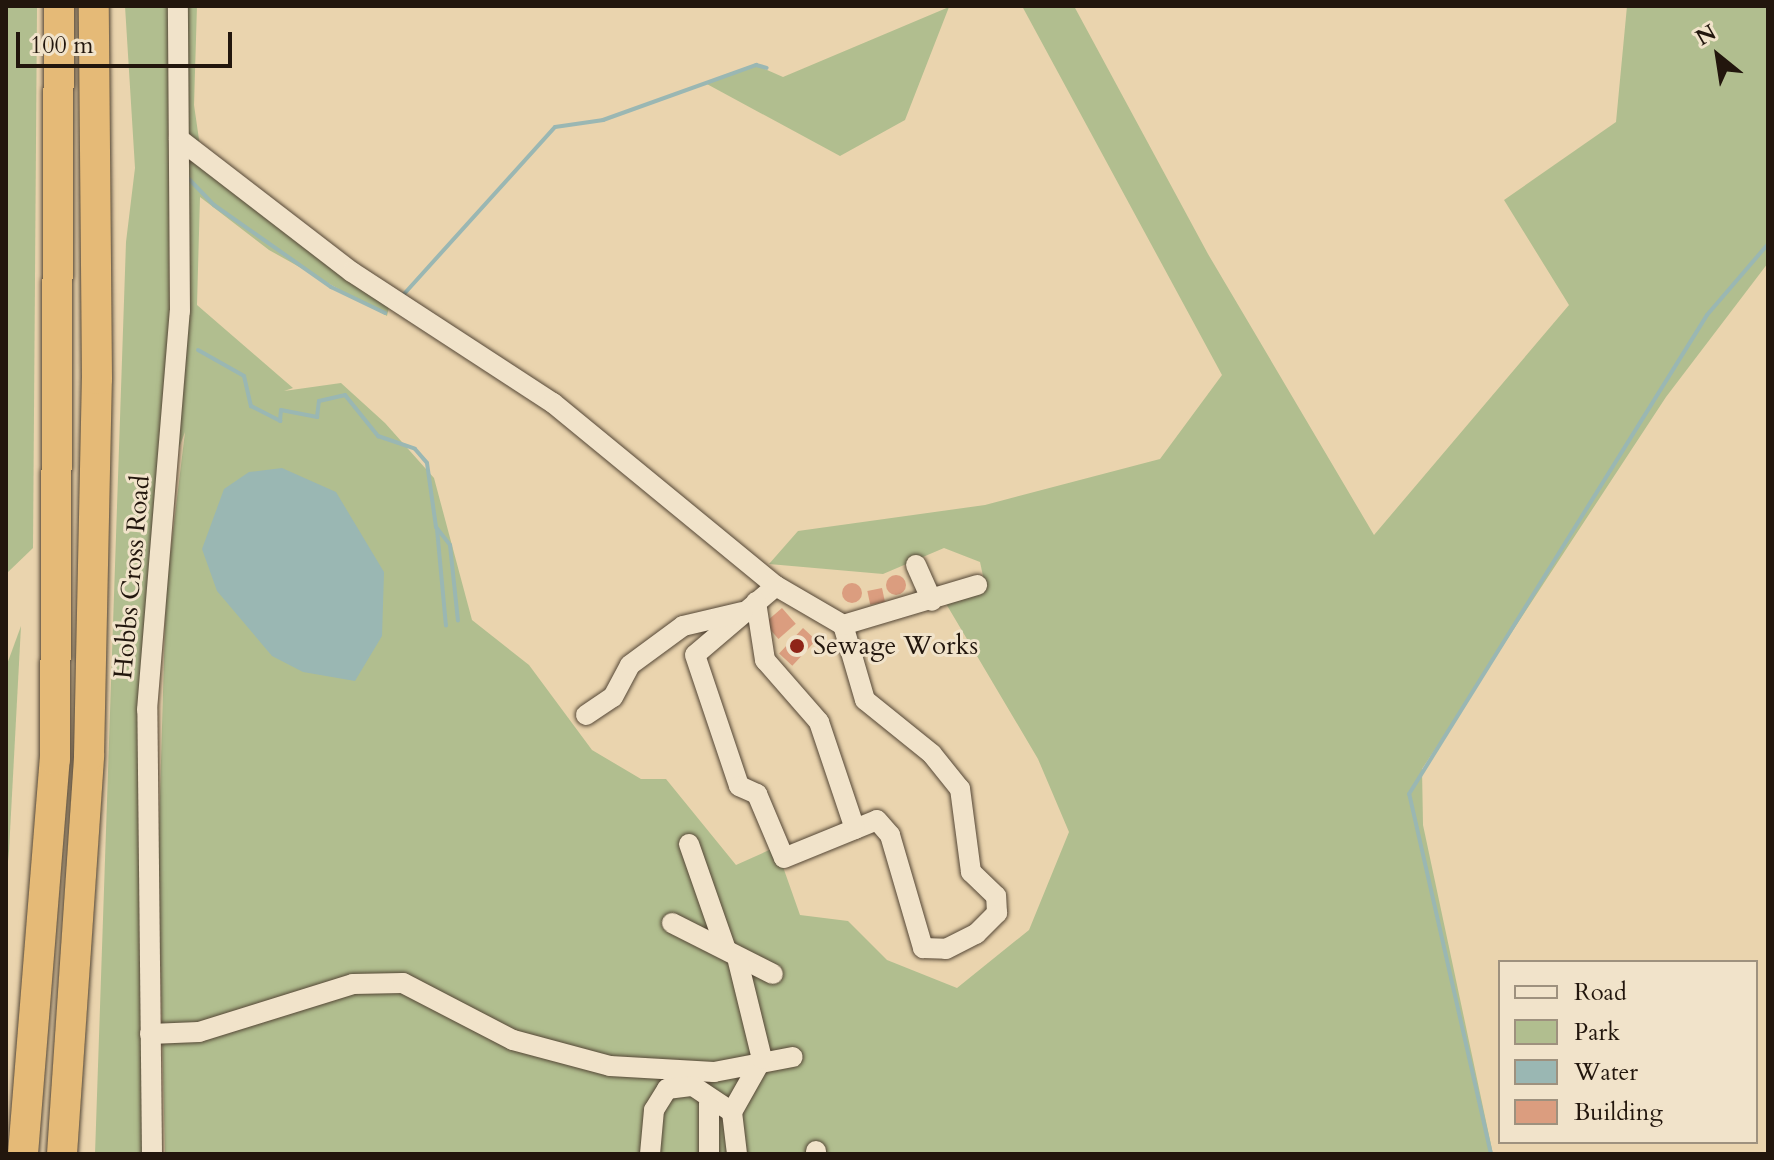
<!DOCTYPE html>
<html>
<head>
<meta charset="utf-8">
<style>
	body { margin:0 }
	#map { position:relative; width:1774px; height:1160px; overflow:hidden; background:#ead4ae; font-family:Cardo,serif }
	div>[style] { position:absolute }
	.green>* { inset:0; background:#b1be8f }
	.water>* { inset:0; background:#9ab7b3 }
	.stream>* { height:4px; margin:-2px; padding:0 2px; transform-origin:2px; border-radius:2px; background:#9ab7b3 }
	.building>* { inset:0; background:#db9d7f; transform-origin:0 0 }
	.round { border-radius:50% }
	.roads { filter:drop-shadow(0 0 2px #544635) drop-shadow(0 0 2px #544635) }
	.minor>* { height:20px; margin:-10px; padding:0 10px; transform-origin:10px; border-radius:10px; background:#f1e3ca }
	.highway>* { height:30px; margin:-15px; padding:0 15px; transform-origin:15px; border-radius:15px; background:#e5ba77 }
	.dots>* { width:22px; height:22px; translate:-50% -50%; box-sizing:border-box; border:4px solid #f1e3ca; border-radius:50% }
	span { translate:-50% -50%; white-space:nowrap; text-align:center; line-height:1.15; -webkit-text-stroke:6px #f1e3ca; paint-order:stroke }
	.street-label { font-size:26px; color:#22160d }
	.poi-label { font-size:26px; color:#22160d }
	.left { translate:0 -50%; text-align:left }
	.frame { position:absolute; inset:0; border:8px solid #22160d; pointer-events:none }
	.legend { position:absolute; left:1498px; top:960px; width:260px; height:184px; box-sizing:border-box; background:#f1e3ca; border:2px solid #9e917e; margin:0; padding:10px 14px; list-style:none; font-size:24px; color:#22160d }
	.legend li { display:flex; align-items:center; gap:16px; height:40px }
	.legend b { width:40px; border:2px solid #9e917e }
	.north { position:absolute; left:1678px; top:16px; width:80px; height:80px; -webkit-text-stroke:6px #f1e3ca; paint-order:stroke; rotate:330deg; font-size:22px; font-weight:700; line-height:32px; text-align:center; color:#22160d }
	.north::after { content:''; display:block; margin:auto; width:28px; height:36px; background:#22160d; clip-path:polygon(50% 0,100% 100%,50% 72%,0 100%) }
	.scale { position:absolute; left:16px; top:32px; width:216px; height:36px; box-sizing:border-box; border:4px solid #22160d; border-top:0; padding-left:10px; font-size:24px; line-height:28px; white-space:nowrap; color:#22160d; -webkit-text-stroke:6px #f1e3ca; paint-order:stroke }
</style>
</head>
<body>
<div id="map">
	<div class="green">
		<div style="clip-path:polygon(6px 6px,37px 6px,33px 548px,6px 574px)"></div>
		<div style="clip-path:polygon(125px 6px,197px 6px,194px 105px,202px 160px,390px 303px,387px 316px,269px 250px,200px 197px,197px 305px,293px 388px,284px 391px,341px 383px,385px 423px,434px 478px,472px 620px,529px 665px,592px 750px,641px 779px,666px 779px,736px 865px,776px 847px,800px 915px,848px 921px,887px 960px,957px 988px,1029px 930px,1069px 832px,1038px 759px,945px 602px,985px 585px,980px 562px,944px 548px,883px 574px,769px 564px,798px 531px,985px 505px,1160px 459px,1222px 375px,1022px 6px,1074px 6px,1208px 254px,1374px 535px,1569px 305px,1504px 200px,1616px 122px,1627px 6px,1768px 6px,1768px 263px,1666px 397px,1422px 769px,1423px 825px,1493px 1154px,165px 1154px,158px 865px,166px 589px,185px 432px,179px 448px,164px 388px,144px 643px,147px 1154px,95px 1154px,126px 242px,135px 168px)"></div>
		<div style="clip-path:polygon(949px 7px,905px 120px,840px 156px,705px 83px,756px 65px,783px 77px)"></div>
		<div style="clip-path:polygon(21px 626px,9px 851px,6px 882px,6px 667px)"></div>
	</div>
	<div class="water">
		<div style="clip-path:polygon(282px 468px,336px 492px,384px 572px,382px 636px,355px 681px,303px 672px,272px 656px,217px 591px,202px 549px,224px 489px,249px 472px)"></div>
	</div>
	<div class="stream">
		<div style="left:187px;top:177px;width:39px;rotate:46deg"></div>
		<div style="left:214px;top:205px;width:143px;rotate:35deg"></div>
		<div style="left:331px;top:287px;width:60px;rotate:25.7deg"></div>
		<div style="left:404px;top:294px;width:225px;rotate:-47.9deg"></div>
		<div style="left:555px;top:127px;width:49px;rotate:-8.3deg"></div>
		<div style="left:603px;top:120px;width:163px;rotate:-19.8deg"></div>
		<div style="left:756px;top:65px;width:11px;rotate:15deg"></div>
		<div style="left:198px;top:350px;width:53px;rotate:29.5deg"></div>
		<div style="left:244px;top:376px;width:31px;rotate:77deg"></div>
		<div style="left:251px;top:406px;width:33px;rotate:27deg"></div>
		<div style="left:280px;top:421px;width:11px;rotate:-85deg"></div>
		<div style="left:281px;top:410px;width:37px;rotate:11deg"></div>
		<div style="left:317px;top:417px;width:16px;rotate:-83deg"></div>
		<div style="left:319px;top:401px;width:27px;rotate:-13deg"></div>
		<div style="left:345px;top:395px;width:53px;rotate:51.2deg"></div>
		<div style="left:378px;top:436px;width:39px;rotate:19deg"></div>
		<div style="left:415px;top:449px;width:18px;rotate:49deg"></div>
		<div style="left:427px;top:463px;width:65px;rotate:82deg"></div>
		<div style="left:436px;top:527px;width:23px;rotate:52deg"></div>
		<div style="left:450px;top:545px;width:76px;rotate:84deg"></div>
		<div style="left:437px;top:529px;width:97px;rotate:84.7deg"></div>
		<div style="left:1491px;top:1154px;width:369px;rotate:-102.8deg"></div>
		<div style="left:1409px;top:794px;width:564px;rotate:-58.11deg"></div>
		<div style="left:1707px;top:315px;width:94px;rotate:-49.3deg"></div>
	</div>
	<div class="building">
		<div class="round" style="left:886px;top:575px;width:20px;height:20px"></div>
		<div class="round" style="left:842px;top:583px;width:20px;height:20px"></div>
		<div style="left:882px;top:588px;width:14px;height:15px;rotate:78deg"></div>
		<div style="left:782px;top:608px;width:21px;height:23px;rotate:49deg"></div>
		<div style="left:803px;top:628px;width:18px;height:35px;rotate:43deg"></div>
	</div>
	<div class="roads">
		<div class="minor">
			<div style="left:179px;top:139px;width:218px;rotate:37.6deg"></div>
			<div style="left:352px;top:272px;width:240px;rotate:33.1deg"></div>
			<div style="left:553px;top:403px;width:288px;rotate:39.4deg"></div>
			<div style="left:776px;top:586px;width:106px;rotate:139.6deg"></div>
			<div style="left:695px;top:655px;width:138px;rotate:71.4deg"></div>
			<div style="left:739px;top:786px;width:20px;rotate:24deg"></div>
			<div style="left:757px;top:794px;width:69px;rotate:67.1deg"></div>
			<div style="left:784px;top:858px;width:100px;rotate:-22.2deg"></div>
			<div style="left:877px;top:820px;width:20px;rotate:49deg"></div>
			<div style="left:890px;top:835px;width:118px;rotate:73.7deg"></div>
			<div style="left:923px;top:948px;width:23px;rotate:2deg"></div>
			<div style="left:946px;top:949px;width:34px;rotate:-27deg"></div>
			<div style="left:976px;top:934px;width:30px;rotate:-45deg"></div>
			<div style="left:997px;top:913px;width:17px;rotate:-93deg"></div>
			<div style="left:996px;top:896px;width:35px;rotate:-136deg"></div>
			<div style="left:971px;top:872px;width:84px;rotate:-97.5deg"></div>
			<div style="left:960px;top:789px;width:45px;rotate:-128.7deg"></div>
			<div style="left:932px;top:754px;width:86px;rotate:-141.1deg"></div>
			<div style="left:865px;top:700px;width:78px;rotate:-106.3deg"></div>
			<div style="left:843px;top:625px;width:78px;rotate:-149.8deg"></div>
			<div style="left:916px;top:565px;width:39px;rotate:66deg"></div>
			<div style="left:756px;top:602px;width:59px;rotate:81.2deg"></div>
			<div style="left:765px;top:660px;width:82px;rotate:48.9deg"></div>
			<div style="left:819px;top:722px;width:113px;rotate:71.4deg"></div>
			<div style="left:843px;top:625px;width:140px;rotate:-16.6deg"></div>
			<div style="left:586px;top:715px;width:32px;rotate:-34deg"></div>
			<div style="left:613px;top:697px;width:36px;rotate:-62deg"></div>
			<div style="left:630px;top:665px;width:66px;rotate:-36.3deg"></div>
			<div style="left:683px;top:626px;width:61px;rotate:-13.3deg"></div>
			<div style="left:689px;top:844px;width:109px;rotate:70.7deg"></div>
			<div style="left:672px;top:923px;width:113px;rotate:26.8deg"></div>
			<div style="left:150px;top:1034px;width:49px;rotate:-2.3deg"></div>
			<div style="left:199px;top:1032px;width:161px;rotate:-17.3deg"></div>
			<div style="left:353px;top:984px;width:50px;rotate:-1.1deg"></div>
			<div style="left:403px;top:983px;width:124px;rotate:27.4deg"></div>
			<div style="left:513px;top:1040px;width:100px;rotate:15deg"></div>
			<div style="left:610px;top:1066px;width:104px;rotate:3.3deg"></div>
			<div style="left:714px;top:1072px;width:80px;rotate:-10.8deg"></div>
			<div style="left:816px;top:1151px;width:3px;rotate:90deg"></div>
			<div style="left:152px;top:1154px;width:444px;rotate:-90.6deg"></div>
			<div style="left:147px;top:710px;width:400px;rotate:-85.3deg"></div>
			<div style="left:180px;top:311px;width:305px;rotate:-90.4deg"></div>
			<div style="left:650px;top:1154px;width:44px;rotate:-84.8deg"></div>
			<div style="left:654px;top:1110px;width:25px;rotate:-58deg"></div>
			<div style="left:667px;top:1089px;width:26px;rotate:-7deg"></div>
			<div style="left:693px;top:1086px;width:47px;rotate:33.7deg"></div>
			<div style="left:709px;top:1154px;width:51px;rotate:-90deg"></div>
			<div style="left:737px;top:1154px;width:42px;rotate:-96.8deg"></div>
			<div style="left:732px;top:1112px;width:61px;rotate:-60.5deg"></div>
			<div style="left:762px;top:1059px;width:105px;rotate:-103.8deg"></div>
		</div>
		<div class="highway">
			<div style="left:23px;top:1154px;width:395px;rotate:-85.4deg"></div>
			<div style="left:55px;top:760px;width:754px;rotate:-89.7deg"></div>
			<div style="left:62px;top:1154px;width:399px;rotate:-86.1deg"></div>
			<div style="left:89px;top:756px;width:377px;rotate:-88.8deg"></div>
			<div style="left:97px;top:379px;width:373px;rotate:-90.5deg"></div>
		</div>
	</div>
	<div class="dots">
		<div style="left:797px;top:646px;background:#8f2418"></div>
	</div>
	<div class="street-label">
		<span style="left:132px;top:577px;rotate:-85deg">Hobbs Cross Road</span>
	</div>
	<div class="poi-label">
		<span class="left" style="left:813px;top:646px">Sewage Works</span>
	</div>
	<div class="frame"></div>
	<ul class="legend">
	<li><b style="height:10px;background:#f1e3ca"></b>Road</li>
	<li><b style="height:22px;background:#b1be8f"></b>Park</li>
	<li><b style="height:22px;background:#9ab7b3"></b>Water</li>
	<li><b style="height:22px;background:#db9d7f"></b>Building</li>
	</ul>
	<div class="north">N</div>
	<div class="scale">100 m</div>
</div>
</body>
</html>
